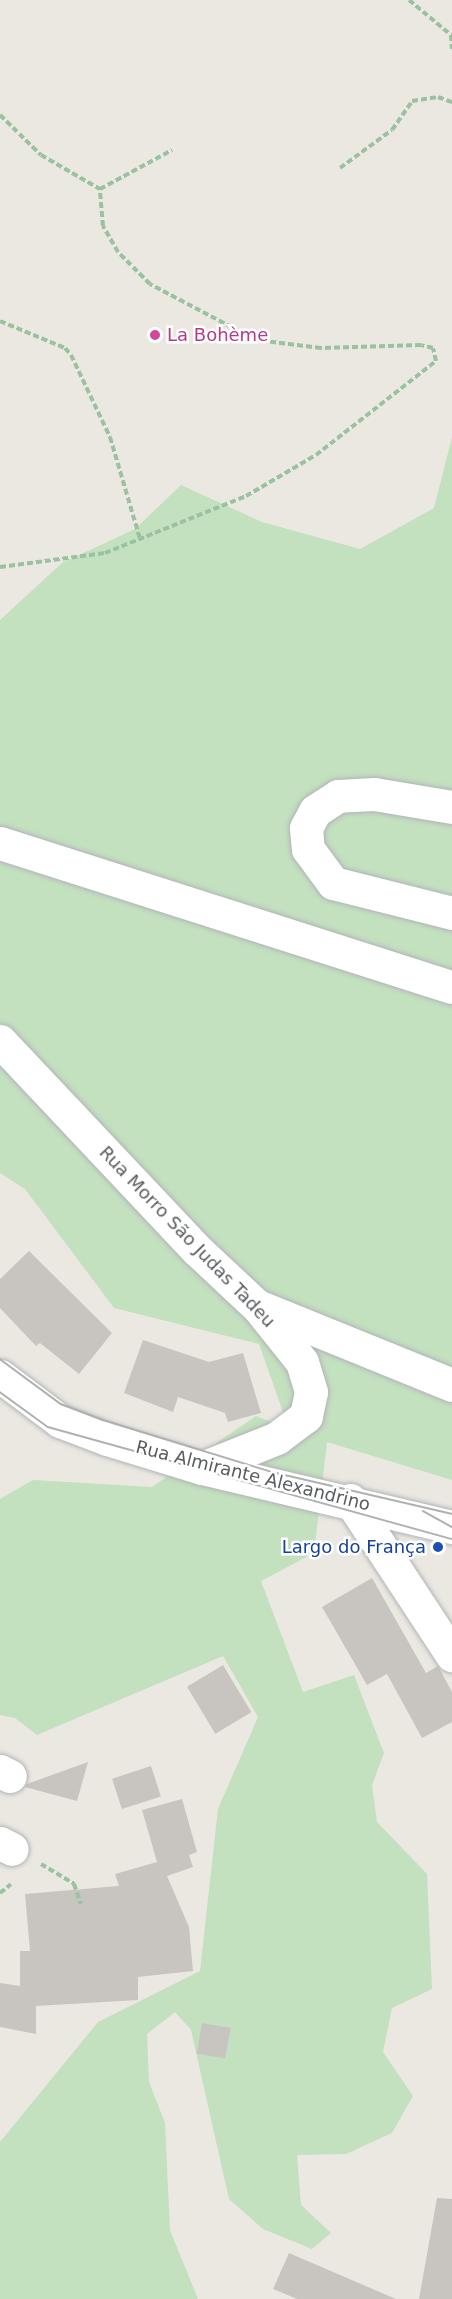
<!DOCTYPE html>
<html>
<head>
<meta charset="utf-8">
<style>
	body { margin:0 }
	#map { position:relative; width:452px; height:2299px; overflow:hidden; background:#ebe8e1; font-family:"DejaVu Sans",sans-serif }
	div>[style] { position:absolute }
	.green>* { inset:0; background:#c3e0bf }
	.building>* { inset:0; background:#c8c5c0; transform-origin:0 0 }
	.path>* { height:4px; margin-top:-2px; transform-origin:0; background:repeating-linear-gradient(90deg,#9ac1a0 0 6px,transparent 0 9px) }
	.roads { filter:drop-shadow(0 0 2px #b1b4b7) drop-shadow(0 0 2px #b1b4b7) }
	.minor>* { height:33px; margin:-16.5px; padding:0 16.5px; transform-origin:16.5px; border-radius:16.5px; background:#fff }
	.tram>* { height:1.5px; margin:-0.75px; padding:0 0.75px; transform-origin:0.75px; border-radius:0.75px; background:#afb0b0 }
	.dots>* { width:16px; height:16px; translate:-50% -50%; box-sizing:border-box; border:3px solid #fff; border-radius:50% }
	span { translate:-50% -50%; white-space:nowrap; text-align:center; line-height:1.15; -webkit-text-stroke:5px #fff; paint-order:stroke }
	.hotel-label { font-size:18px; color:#b23c85 }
	.left { translate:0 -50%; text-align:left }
	.street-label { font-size:18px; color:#595d60 }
	.transit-label { font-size:18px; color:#164399 }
	.right { translate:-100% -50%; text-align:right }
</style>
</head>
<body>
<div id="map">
	<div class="green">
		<div style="clip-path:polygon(452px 437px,452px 1480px,327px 1442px,314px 1553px,261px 1581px,303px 1692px,354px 1675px,384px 1753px,372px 1785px,377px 1822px,427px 1874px,432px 1989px,392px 2008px,383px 2052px,413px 2096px,392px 2133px,346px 2154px,297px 2155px,301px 2205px,331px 2233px,312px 2249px,263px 2229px,229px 2199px,191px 2030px,175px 2012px,147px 2034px,149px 2082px,165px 2123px,170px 2230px,198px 2299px,0 2299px,0 2142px,98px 2022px,200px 1971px,218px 1809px,258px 1717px,223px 1656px,37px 1735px,15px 1718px,0 1715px,0 1499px,33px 1480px,152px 1487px,256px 1416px,289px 1429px,259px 1344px,114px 1308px,25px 1189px,0 1173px,0 620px,62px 563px,135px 529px,181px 485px,262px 522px,360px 549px,434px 508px)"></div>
	</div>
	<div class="building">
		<div style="clip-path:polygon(29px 1251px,112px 1333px,79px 1374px,40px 1343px,36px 1346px,0 1308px,0 1279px)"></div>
		<div style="clip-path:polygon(143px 1340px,209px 1362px,243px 1353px,261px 1413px,228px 1422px,225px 1413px,178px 1397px,173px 1412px,124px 1393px)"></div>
		<div style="clip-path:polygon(372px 1578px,426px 1673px,438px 1666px,452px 1692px,452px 1722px,422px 1738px,387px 1674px,367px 1685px,322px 1607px)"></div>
		<div style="left:223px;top:1665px;width:55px;height:42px;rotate:59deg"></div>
		<div style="clip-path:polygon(88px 1762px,77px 1801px,25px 1787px,27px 1784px)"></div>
		<div style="left:151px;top:1766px;width:32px;height:41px;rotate:72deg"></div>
		<div style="clip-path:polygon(182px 1799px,197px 1852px,189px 1855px,193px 1867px,167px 1876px,189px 1927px,193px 1971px,138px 1977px,138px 2000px,36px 2006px,36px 2034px,0 2027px,0 1983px,20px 1986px,20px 1951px,30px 1951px,25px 1894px,119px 1886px,115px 1874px,157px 1862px,142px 1810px)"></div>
		<div style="left:202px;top:2023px;width:29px;height:31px;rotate:10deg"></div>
		<div style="clip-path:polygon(437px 2198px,452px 2199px,452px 2299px,419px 2299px)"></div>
		<div style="clip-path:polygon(289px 2253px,396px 2299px,297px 2299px,273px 2289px)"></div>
	</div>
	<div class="path">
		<div style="left:409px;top:0;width:55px;rotate:39.8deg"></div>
		<div style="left:451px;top:35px;width:14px;rotate:86deg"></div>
		<div style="left:0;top:115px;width:57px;rotate:44.3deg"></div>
		<div style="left:41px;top:155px;width:68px;rotate:30deg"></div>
		<div style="left:340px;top:168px;width:64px;rotate:-36.2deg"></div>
		<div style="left:392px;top:130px;width:35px;rotate:-55deg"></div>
		<div style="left:412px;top:101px;width:26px;rotate:-9deg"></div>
		<div style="left:438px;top:97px;width:15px;rotate:20deg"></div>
		<div style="left:0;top:321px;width:70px;rotate:22.6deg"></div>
		<div style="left:65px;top:348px;width:9px;rotate:49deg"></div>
		<div style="left:71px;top:355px;width:91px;rotate:64.6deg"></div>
		<div style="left:110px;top:437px;width:106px;rotate:73.6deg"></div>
		<div style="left:0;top:567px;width:106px;rotate:-7.6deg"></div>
		<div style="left:105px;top:553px;width:152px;rotate:-22deg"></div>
		<div style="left:246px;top:496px;width:81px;rotate:-30.4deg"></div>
		<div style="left:316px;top:455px;width:152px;rotate:-38.1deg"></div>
		<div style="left:436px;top:361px;width:13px;rotate:-103deg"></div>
		<div style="left:433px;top:348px;width:12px;rotate:-166deg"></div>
		<div style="left:421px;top:345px;width:100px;rotate:178.3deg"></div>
		<div style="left:321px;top:348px;width:65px;rotate:-173deg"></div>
		<div style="left:256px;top:340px;width:120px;rotate:-152.2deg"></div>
		<div style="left:150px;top:284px;width:45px;rotate:-135deg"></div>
		<div style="left:118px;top:252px;width:30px;rotate:-120deg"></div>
		<div style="left:103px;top:226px;width:37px;rotate:-95deg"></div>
		<div style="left:100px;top:189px;width:82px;rotate:-28.4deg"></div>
		<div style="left:41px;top:1864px;width:39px;rotate:31deg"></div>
		<div style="left:74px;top:1884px;width:21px;rotate:71deg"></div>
		<div style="left:0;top:1893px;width:14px;rotate:-39deg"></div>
	</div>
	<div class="roads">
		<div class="minor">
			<div style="left:452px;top:807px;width:79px;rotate:-170.5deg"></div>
			<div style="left:374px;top:794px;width:36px;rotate:177deg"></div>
			<div style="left:338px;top:796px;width:27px;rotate:147deg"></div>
			<div style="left:315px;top:811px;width:19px;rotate:118deg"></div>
			<div style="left:306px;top:828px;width:21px;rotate:85deg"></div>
			<div style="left:308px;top:849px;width:42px;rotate:53.7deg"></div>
			<div style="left:333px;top:883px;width:123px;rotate:14.1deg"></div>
			<div style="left:0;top:843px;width:474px;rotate:17.7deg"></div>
			<div style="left:0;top:1041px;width:286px;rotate:46.7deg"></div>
			<div style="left:196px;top:1249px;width:85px;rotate:43.1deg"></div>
			<div style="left:258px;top:1307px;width:70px;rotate:51.3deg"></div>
			<div style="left:302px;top:1362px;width:31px;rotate:73deg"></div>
			<div style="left:311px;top:1392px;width:25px;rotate:102deg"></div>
			<div style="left:306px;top:1416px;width:36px;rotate:143deg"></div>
			<div style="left:277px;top:1438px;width:81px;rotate:158.2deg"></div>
			<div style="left:260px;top:1307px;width:207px;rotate:22.1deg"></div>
			<div style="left:0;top:1376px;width:75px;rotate:36.9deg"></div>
			<div style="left:60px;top:1421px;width:50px;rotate:21deg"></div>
			<div style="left:107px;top:1439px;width:99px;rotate:17deg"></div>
			<div style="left:202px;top:1468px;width:257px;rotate:13.3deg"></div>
			<div style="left:350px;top:1500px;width:186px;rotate:56.7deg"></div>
			<div style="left:0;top:1771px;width:11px;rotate:27deg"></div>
			<div style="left:0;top:1843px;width:13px;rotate:27deg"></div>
		</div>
	</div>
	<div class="tram">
		<div style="left:0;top:1359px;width:76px;rotate:36.4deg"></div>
		<div style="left:61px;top:1404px;width:45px;rotate:20.9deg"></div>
		<div style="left:103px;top:1420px;width:177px;rotate:17.1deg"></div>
		<div style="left:272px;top:1472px;width:185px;rotate:13.1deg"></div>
		<div style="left:0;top:1392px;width:59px;rotate:36.1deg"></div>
		<div style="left:48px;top:1427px;width:419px;rotate:15.5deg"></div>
		<div style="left:423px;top:1511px;width:33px;rotate:29deg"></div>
	</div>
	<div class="dots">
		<div style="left:155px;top:335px;background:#d1479c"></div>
		<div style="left:438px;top:1547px;background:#1a4fb4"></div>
	</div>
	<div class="hotel-label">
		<span class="left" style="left:167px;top:335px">La Bohème</span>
	</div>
	<div class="street-label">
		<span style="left:187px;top:1237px;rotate:46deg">Rua Morro São Judas Tadeu</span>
		<span style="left:253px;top:1476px;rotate:14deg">Rua Almirante Alexandrino</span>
	</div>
	<div class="transit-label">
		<span class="right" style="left:426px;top:1547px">Largo do França</span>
	</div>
</div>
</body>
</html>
